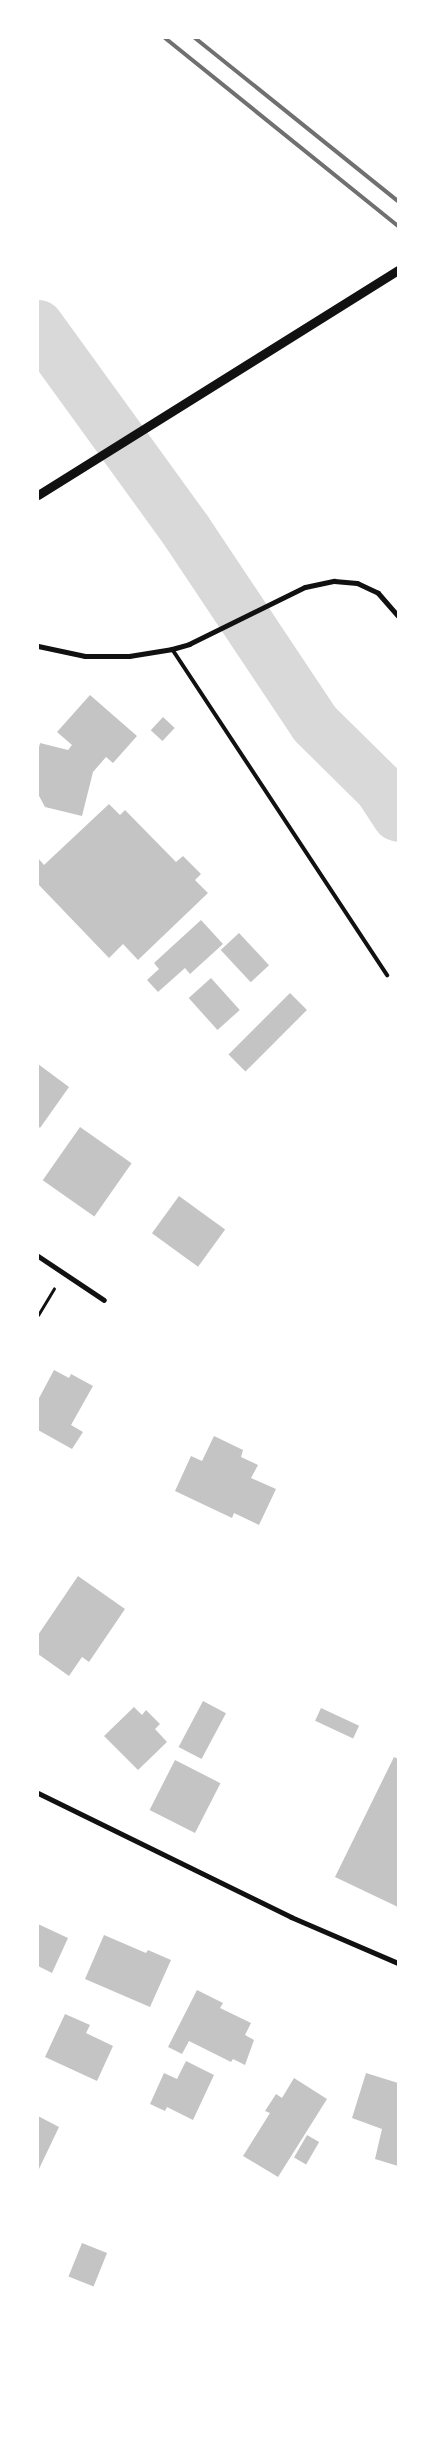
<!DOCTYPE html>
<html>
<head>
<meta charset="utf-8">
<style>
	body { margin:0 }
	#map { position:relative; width:436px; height:2452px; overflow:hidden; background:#fff; font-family:Roboto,sans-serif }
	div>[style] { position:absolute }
	.river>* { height:52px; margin:-26px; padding:0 26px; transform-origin:26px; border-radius:26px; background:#d9d9d9 }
	.building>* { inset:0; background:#c4c4c4; transform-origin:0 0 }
	.path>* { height:3px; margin:-1.5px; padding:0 1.5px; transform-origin:1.5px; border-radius:1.5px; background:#111 }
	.service>* { height:4px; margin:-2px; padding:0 2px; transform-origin:2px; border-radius:2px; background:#111 }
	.minor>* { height:5px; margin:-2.5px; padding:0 2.5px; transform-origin:2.5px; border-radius:2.5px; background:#111 }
	.tertiary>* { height:9px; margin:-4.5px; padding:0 4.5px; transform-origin:4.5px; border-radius:4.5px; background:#111 }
	.rail>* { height:4px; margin:-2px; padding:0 2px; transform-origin:2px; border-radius:2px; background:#707070 }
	span { translate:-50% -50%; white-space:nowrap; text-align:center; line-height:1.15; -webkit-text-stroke:5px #fff; paint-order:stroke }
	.frame { position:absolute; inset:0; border:39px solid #fff; pointer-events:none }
</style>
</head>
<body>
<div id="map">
	<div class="river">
		<div style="left:38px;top:326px;width:254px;rotate:54.1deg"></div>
		<div style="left:187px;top:532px;width:231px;rotate:56.3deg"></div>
		<div style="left:315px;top:724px;width:91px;rotate:44.6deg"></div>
		<div style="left:380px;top:788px;width:33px;rotate:57deg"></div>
	</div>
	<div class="building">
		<div style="clip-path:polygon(90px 695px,137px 736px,113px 763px,106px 757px,93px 772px,82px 816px,45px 807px,38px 794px,38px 752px,40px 743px,68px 750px,72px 745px,57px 732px)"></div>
		<div style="left:163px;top:717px;width:16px;height:18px;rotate:43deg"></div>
		<div style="clip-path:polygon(109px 804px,120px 815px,125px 810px,176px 862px,183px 856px,201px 874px,195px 880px,208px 893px,138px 960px,123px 944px,109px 958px,38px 884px,38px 858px,44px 865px)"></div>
		<div style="clip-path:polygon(201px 920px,223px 944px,190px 974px,185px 968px,158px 992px,147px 980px,159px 969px,154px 963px)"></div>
		<div style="left:239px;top:933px;width:44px;height:25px;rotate:47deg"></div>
		<div style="left:211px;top:978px;width:43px;height:30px;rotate:48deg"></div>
		<div style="left:290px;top:993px;width:24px;height:87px;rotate:45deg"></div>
		<div style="clip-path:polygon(38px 1064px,69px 1087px,40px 1128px,38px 1126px)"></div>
		<div style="left:80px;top:1127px;width:63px;height:65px;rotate:35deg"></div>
		<div style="left:179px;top:1196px;width:57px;height:46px;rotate:36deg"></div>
		<div style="clip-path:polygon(54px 1370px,69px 1378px,71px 1374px,93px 1386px,71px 1425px,83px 1432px,72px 1449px,38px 1430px,38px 1400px)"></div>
		<div style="clip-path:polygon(214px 1436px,243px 1450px,241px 1457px,258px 1465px,251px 1478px,276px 1489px,259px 1525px,234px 1513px,232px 1518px,175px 1491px,191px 1456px,202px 1461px)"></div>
		<div style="clip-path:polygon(78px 1576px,125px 1609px,89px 1662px,82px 1657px,69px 1676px,38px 1654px,38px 1635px)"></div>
		<div style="left:203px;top:1701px;width:26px;height:52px;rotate:28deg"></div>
		<div style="clip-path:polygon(134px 1707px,142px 1715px,146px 1710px,160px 1724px,155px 1729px,167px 1742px,138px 1770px,104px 1736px)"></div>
		<div style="left:321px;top:1708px;width:42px;height:14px;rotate:25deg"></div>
		<div style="clip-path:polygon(394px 1757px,398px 1759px,398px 1907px,335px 1877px)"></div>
		<div style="left:175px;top:1760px;width:51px;height:56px;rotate:27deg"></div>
		<div style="clip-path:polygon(38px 1924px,68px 1938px,52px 1973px,38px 1966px)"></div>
		<div style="clip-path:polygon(104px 1935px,146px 1953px,148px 1950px,171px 1960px,150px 2007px,85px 1979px)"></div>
		<div style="clip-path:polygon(197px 1990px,223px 2003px,220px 2008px,251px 2023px,245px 2035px,254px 2040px,245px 2065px,233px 2059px,231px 2062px,189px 2041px,182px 2054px,168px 2047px)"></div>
		<div style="clip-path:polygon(65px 2014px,90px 2025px,86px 2033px,113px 2046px,97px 2081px,45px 2057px)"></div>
		<div style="clip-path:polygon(186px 2061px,214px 2075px,193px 2120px,167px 2107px,165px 2111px,150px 2104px,164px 2073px,177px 2079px)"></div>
		<div style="clip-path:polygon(366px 2073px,398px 2083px,398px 2166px,375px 2159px,382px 2129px,352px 2118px)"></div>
		<div style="clip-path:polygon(294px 2078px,327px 2099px,278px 2177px,243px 2156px,270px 2113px,265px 2111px,276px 2094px,282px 2098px)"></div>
		<div style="clip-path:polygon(38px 2116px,59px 2127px,38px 2171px)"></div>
		<div style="left:307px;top:2135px;width:14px;height:26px;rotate:30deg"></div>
		<div style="left:82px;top:2243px;width:27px;height:36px;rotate:22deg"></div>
	</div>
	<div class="path">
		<div style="left:38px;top:1315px;width:31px;rotate:-59deg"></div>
	</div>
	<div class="service">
		<div style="left:172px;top:649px;width:391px;rotate:56.6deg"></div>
	</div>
	<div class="minor">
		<div style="left:38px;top:646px;width:48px;rotate:12deg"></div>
		<div style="left:85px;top:656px;width:44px"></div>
		<div style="left:129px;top:656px;width:44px;rotate:-9.2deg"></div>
		<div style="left:172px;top:649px;width:18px;rotate:-16deg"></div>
		<div style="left:189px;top:644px;width:129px;rotate:-26.2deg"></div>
		<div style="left:305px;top:587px;width:30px;rotate:-12deg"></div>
		<div style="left:334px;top:581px;width:23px;rotate:5deg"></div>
		<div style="left:357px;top:583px;width:23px;rotate:25deg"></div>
		<div style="left:378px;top:593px;width:30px;rotate:49deg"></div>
		<div style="left:38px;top:1256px;width:79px;rotate:33.7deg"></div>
		<div style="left:38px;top:1793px;width:282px;rotate:26.1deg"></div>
		<div style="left:291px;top:1917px;width:116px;rotate:23.3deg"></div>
	</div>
	<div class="tertiary">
		<div style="left:38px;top:495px;width:425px;rotate:-32deg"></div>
	</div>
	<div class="rail">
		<div style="left:165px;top:38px;width:299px;rotate:38.9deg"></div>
		<div style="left:195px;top:38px;width:260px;rotate:38.8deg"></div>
	</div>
	<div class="frame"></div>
</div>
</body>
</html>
